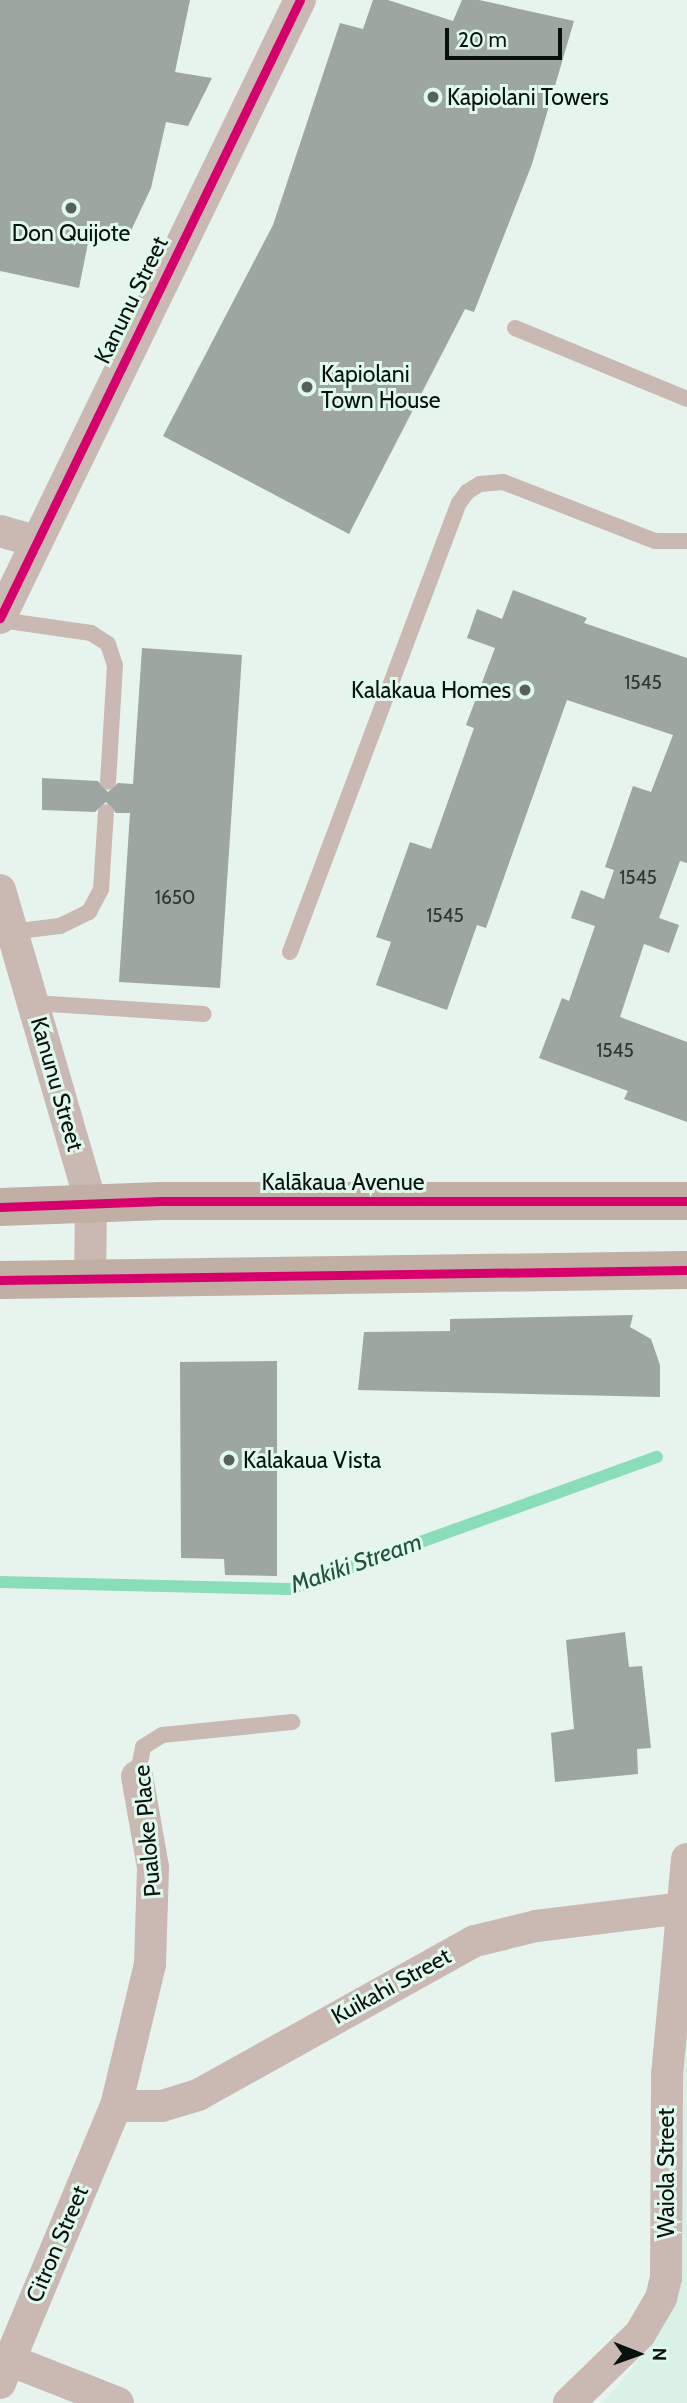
<!DOCTYPE html>
<html>
<head>
<meta charset="utf-8">
<style>
	body { margin:0 }
	#map { position:relative; width:687px; height:2403px; overflow:hidden; background:#e7f3ed; font-family:Cabin,sans-serif }
	div>[style] { position:absolute }
	.built>* { inset:0; background:#daf1e5 }
	.stream>* { height:12px; margin:-6px; padding:0 6px; transform-origin:6px; border-radius:6px; background:#89ddb8 }
	.building>* { inset:0; background:#9da6a1 }
	.lane>* { height:16px; margin:-8px; padding:0 8px; transform-origin:8px; border-radius:8px; background:#cab9b2 }
	.street>* { height:32px; margin:-16px; padding:0 16px; transform-origin:16px; border-radius:16px; background:#cab9b2 }
	.primary>* { height:38px; margin:-19px; padding:0 19px; transform-origin:19px; border-radius:19px; background:#c1aea4 }
	.cycleway>* { height:9px; margin:-4.5px; padding:0 4.5px; transform-origin:4.5px; border-radius:4.5px; background:#d6006c }
	.dots>* { width:19px; height:19px; translate:-50% -50%; box-sizing:border-box; border:4px solid #e1f9ec; border-radius:50% }
	span { translate:-50% -50%; white-space:nowrap; text-align:center; line-height:1.15; -webkit-text-stroke:6px #e1f9ec; paint-order:stroke }
	.number-label { font-size:19px; color:#2e3632 }
	.number-label span { -webkit-text-stroke-width:0 }
	.poi-label { font-size:23px; color:#09110d }
	.left { translate:0 -50%; text-align:left }
	.right { translate:-100% -50%; text-align:right }
	.street-label { font-size:23px; color:#09110d }
	.water-label { font-size:24px; color:#21503b; font-style:italic }
	.north { position:absolute; left:603px; top:2319px; width:70px; height:70px; -webkit-text-stroke:5px #e1f9ec; paint-order:stroke; rotate:91deg; font-size:19px; font-weight:700; line-height:28px; text-align:center; color:#09110d }
	.north::after { content:''; display:block; margin:auto; width:24px; height:32px; background:#09110d; clip-path:polygon(50% 0,100% 100%,50% 72%,0 100%) }
	.scale { position:absolute; left:445px; top:28px; width:117px; height:32px; box-sizing:border-box; border:4px solid #09110d; border-top:0; padding-left:9px; font-size:21px; line-height:24px; white-space:nowrap; color:#09110d; -webkit-text-stroke:5px #e1f9ec; paint-order:stroke }
</style>
</head>
<body>
<div id="map">
	<div class="built">
		<div style="clip-path:polygon(687px 2032px,687px 2403px,603px 2403px,652px 2344px)"></div>
	</div>
	<div class="stream">
		<div style="left:0;top:1582px;width:290px;rotate:1.4deg"></div>
		<div style="left:290px;top:1589px;width:390px;rotate:-19.8deg"></div>
	</div>
	<div class="building">
		<div style="clip-path:polygon(0 0,190px 0,175px 72px,212px 78px,188px 126px,166px 122px,151px 188px,128px 237px,91px 228px,79px 288px,0 271px)"></div>
		<div style="clip-path:polygon(373px 0,388px 0,453px 21px,462px 0,479px 0,574px 21px,532px 164px,474px 312px,465px 309px,349px 534px,163px 436px,273px 225px,340px 23px,363px 29px)"></div>
		<div style="clip-path:polygon(513px 590px,587px 618px,584px 623px,687px 658px,687px 863px,680px 861px,659px 918px,679px 925px,669px 953px,644px 944px,620px 1017px,687px 1042px,687px 1122px,624px 1099px,628px 1091px,539px 1058px,562px 998px,569px 1001px,595px 926px,571px 918px,581px 890px,604px 899px,614px 870px,605px 867px,633px 786px,651px 792px,673px 735px,567px 700px,486px 928px,477px 925px,447px 1010px,376px 985px,391px 942px,376px 937px,410px 842px,431px 849px,474px 728px,466px 725px,495px 648px,467px 638px,477px 609px,502px 619px)"></div>
		<div style="clip-path:polygon(142px 648px,242px 655px,220px 988px,119px 982px,130px 813px,116px 813px,106px 802px,95px 812px,42px 810px,42px 778px,98px 781px,108px 792px,118px 783px,133px 784px)"></div>
		<div style="clip-path:polygon(633px 1315px,630px 1327px,651px 1339px,660px 1365px,660px 1397px,358px 1390px,364px 1332px,450px 1331px,450px 1319px)"></div>
		<div style="clip-path:polygon(277px 1361px,277px 1576px,225px 1575px,224px 1559px,181px 1558px,180px 1362px)"></div>
		<div style="clip-path:polygon(625px 1632px,629px 1667px,642px 1666px,651px 1748px,637px 1749px,638px 1774px,555px 1782px,551px 1733px,574px 1729px,566px 1640px)"></div>
	</div>
	<div class="lane">
		<div style="left:515px;top:328px;width:186px;rotate:22.4deg"></div>
		<div style="left:0;top:620px;width:92px;rotate:8.1deg"></div>
		<div style="left:91px;top:633px;width:20px;rotate:33deg"></div>
		<div style="left:108px;top:644px;width:22px;rotate:72deg"></div>
		<div style="left:115px;top:665px;width:117px;rotate:93.4deg"></div>
		<div style="left:11px;top:932px;width:49px;rotate:-7deg"></div>
		<div style="left:60px;top:926px;width:32px;rotate:-26deg"></div>
		<div style="left:89px;top:912px;width:26px;rotate:-62deg"></div>
		<div style="left:101px;top:889px;width:77px;rotate:-86.3deg"></div>
		<div style="left:290px;top:952px;width:480px;rotate:-69.4deg"></div>
		<div style="left:459px;top:503px;width:14px;rotate:-54deg"></div>
		<div style="left:467px;top:492px;width:15px;rotate:-32deg"></div>
		<div style="left:480px;top:484px;width:23px;rotate:-5deg"></div>
		<div style="left:503px;top:482px;width:163px;rotate:21.2deg"></div>
		<div style="left:655px;top:541px;width:32px"></div>
		<div style="left:34px;top:1003px;width:170px;rotate:3.7deg"></div>
		<div style="left:137px;top:1776px;width:30px;rotate:-78deg"></div>
		<div style="left:143px;top:1747px;width:22px;rotate:-32deg"></div>
		<div style="left:162px;top:1735px;width:131px;rotate:-5.7deg"></div>
	</div>
	<div class="street">
		<div style="left:0;top:531px;width:35px;rotate:16deg"></div>
		<div style="left:0;top:618px;width:687px;rotate:-64.11deg"></div>
		<div style="left:0;top:890px;width:327px;rotate:73.8deg"></div>
		<div style="left:91px;top:1204px;width:77px;rotate:90.7deg"></div>
		<div style="left:116px;top:2106px;width:46px"></div>
		<div style="left:162px;top:2106px;width:38px;rotate:-17deg"></div>
		<div style="left:198px;top:2095px;width:317px;rotate:-29.1deg"></div>
		<div style="left:475px;top:1941px;width:63px;rotate:-13.8deg"></div>
		<div style="left:536px;top:1926px;width:147px;rotate:-7deg"></div>
		<div style="left:9px;top:2360px;width:117px;rotate:21.5deg"></div>
		<div style="left:0;top:2383px;width:300px;rotate:-67.3deg"></div>
		<div style="left:116px;top:2106px;width:146px;rotate:-76.5deg"></div>
		<div style="left:150px;top:1964px;width:97px;rotate:-88.2deg"></div>
		<div style="left:153px;top:1867px;width:92px;rotate:-100deg"></div>
		<div style="left:569px;top:2403px;width:99px;rotate:-44.2deg"></div>
		<div style="left:640px;top:2334px;width:42px;rotate:-59.7deg"></div>
		<div style="left:661px;top:2298px;width:21px;rotate:-76deg"></div>
		<div style="left:666px;top:2278px;width:203px;rotate:-89.7deg"></div>
		<div style="left:667px;top:2075px;width:217px;rotate:-84.7deg"></div>
	</div>
	<div class="primary">
		<div style="left:0;top:1207px;width:161px;rotate:-2.1deg"></div>
		<div style="left:161px;top:1201px;width:526px"></div>
		<div style="left:0;top:1280px;width:687px;rotate:-0.83deg"></div>
	</div>
	<div class="cycleway">
		<div style="left:0;top:618px;width:687px;rotate:-64.11deg"></div>
		<div style="left:0;top:1207px;width:161px;rotate:-2.1deg"></div>
		<div style="left:161px;top:1201px;width:526px"></div>
		<div style="left:0;top:1280px;width:687px;rotate:-0.83deg"></div>
	</div>
	<div class="dots">
		<div style="left:433px;top:97px;background:#57605b"></div>
		<div style="left:71px;top:208px;background:#57605b"></div>
		<div style="left:307px;top:387px;background:#57605b"></div>
		<div style="left:525px;top:690px;background:#57605b"></div>
		<div style="left:229px;top:1460px;background:#57605b"></div>
	</div>
	<div class="number-label">
		<span style="left:643px;top:683px">1545</span>
		<span style="left:638px;top:878px">1545</span>
		<span style="left:175px;top:898px">1650</span>
		<span style="left:445px;top:916px">1545</span>
		<span style="left:615px;top:1051px">1545</span>
	</div>
	<div class="poi-label">
		<span class="left" style="left:447px;top:97px">Kapiolani Towers</span>
		<span style="left:71px;top:233px">Don Quijote</span>
		<span class="left" style="left:321px;top:387px">Kapiolani<br>Town House</span>
		<span class="right" style="left:511px;top:690px">Kalakaua Homes</span>
		<span class="left" style="left:243px;top:1460px">Kalakaua Vista</span>
	</div>
	<div class="street-label">
		<span style="left:131px;top:300px;rotate:-64deg">Kanunu Street</span>
		<span style="left:57px;top:1084px;rotate:74deg">Kanunu Street</span>
		<span style="left:343px;top:1182px">Kalākaua Avenue</span>
		<span style="left:147px;top:1831px;rotate:-95deg">Pualoke Place</span>
		<span style="left:391px;top:1986px;rotate:-29deg">Kuikahi Street</span>
		<span style="left:666px;top:2173px;rotate:-90deg">Waiola Street</span>
		<span style="left:57px;top:2244px;rotate:-67deg">Citron Street</span>
	</div>
	<div class="water-label">
		<span style="left:356px;top:1563px;rotate:-19deg">Makiki Stream</span>
	</div>
	<div class="north">N</div>
	<div class="scale">20 m</div>
</div>
</body>
</html>
